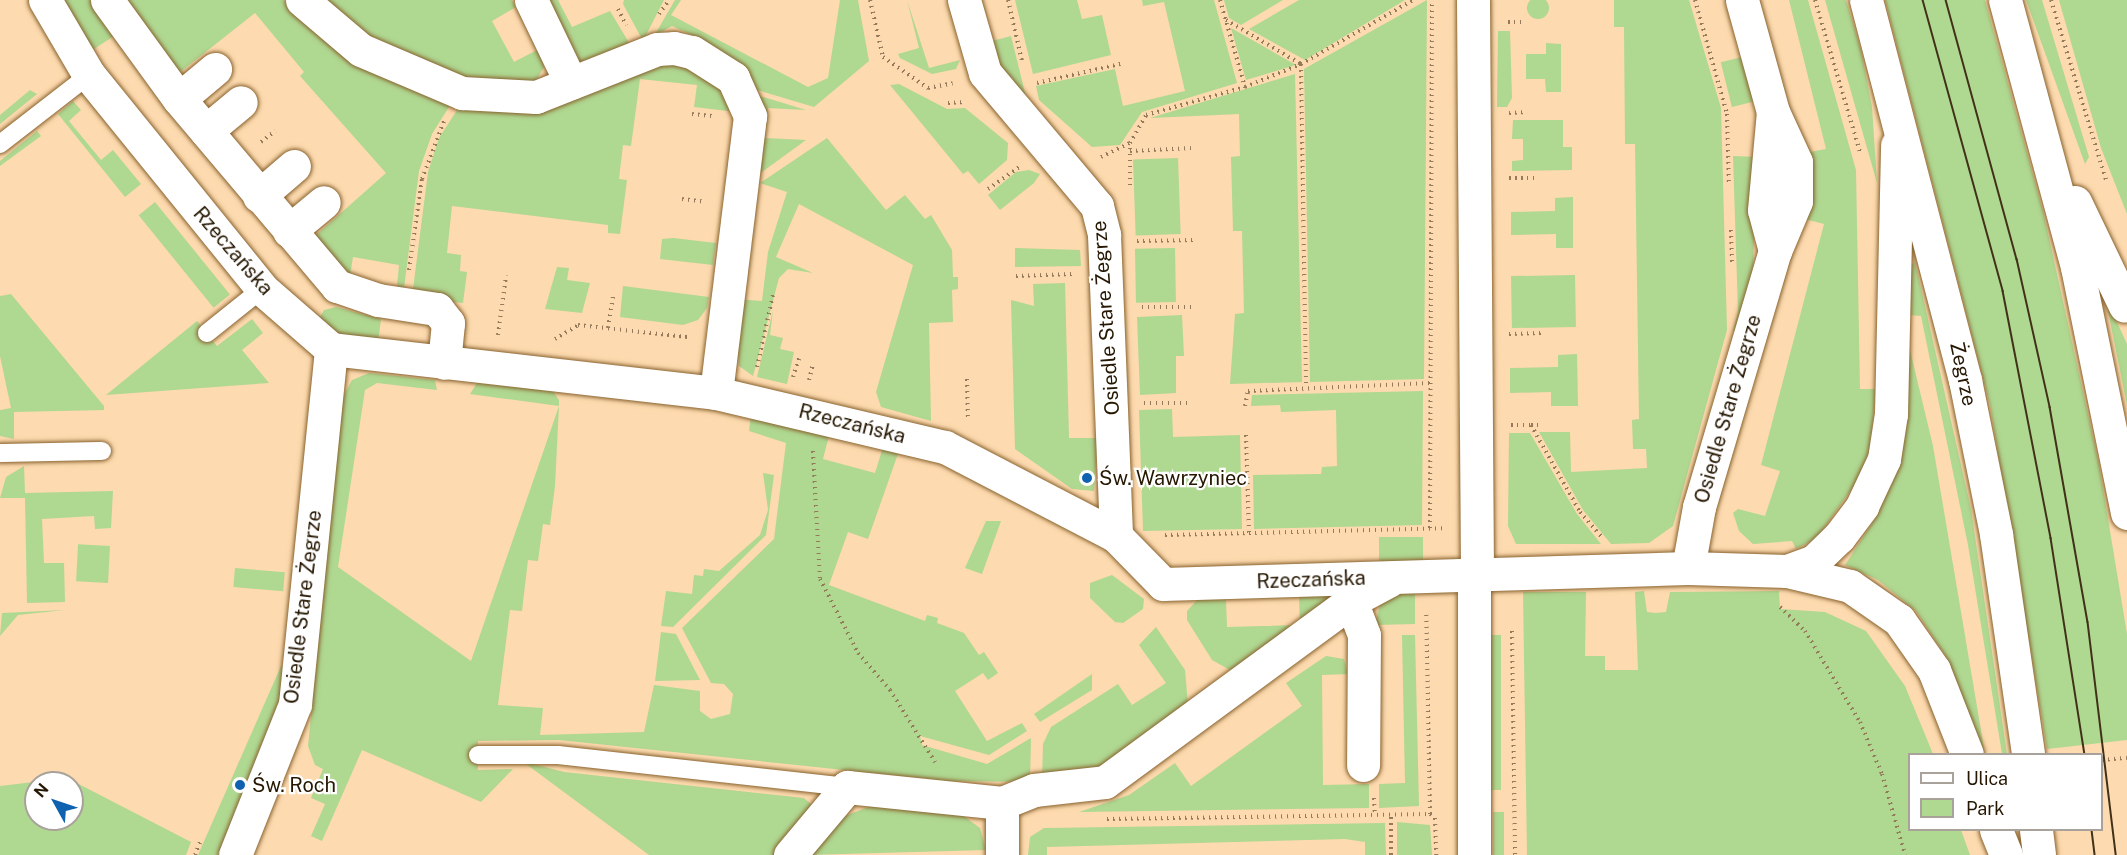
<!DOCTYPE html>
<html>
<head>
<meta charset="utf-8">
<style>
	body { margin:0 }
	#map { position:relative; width:2127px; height:855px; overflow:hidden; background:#fddaaf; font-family:"Public Sans",sans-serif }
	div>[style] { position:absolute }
	.green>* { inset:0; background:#afd891; transform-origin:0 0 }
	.round { border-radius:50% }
	.path>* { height:4px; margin-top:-2px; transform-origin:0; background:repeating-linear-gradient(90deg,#947a5a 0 1.5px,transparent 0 6px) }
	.roads { filter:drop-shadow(0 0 2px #88622d) drop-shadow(0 0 2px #88622d) }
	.service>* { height:18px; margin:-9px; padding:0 9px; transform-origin:9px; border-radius:9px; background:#fff }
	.minor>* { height:33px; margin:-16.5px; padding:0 16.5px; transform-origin:16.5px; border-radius:16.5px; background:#fff }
	.tertiary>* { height:33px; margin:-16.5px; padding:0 16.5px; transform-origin:16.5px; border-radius:16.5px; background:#fff }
	.tram>* { height:1.5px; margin:-0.75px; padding:0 0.75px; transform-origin:0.75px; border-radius:0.75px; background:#423119 }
	.dots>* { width:16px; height:16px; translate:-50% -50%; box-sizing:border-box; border:3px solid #fff; border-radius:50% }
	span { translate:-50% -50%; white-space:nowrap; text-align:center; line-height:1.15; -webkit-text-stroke:4.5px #fff; paint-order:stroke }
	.street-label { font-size:20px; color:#261702 }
	.poi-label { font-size:20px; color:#261702 }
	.left { translate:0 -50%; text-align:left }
	.legend { position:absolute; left:1908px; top:753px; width:195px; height:78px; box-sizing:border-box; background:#fff; border:2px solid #a8a29a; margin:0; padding:8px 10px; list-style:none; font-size:18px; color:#261702 }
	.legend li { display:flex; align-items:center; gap:12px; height:30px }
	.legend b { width:30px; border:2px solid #a8a29a }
	.north { position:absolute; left:24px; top:771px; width:60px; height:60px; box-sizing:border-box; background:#fff; border:2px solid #a8a29a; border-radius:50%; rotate:310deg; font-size:16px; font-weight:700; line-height:24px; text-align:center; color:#261702 }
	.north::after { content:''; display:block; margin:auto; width:21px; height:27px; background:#0f62b0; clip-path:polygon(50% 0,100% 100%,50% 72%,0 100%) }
</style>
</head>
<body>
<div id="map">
	<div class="green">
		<div class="round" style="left:1527px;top:-3px;width:22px;height:22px"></div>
		<div style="clip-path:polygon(64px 0,90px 0,114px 36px,91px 51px)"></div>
		<div style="clip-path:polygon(123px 0,283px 0,296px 14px,452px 102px,432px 134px,419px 171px,403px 296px,396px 295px,399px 265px,353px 257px,349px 282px,314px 237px,386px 173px,300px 76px,304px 72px,255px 13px,179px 73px)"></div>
		<div style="clip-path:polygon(318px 0,512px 0,516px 7px,492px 21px,514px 62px,539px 49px,544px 67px,534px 84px,494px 87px,397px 55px)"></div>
		<div style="clip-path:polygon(538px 0,558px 0,572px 27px,610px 11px,631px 46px,581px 65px)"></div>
		<div style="clip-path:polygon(624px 0,664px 0,643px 41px,623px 4px)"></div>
		<div style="clip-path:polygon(675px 0,681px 0,671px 15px,808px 87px,828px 78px,840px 0,858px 0,869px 61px,814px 107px,757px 90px,736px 61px,698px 38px,672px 26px,654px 36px)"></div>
		<div style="clip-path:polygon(907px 0,929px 68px,960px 60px,956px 69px,932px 74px,900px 58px,898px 54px,919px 48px)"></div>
		<div style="clip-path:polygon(1015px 0,1077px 0,1082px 19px,1102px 15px,1111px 55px,1033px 74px)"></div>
		<div style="clip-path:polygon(1142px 0,1214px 0,1237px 83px,1142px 112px,1120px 145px,1092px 147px,1039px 100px,1036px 86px,1115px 69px,1123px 106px,1185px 91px,1164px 2px,1143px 6px)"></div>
		<div style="clip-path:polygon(1224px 0,1283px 0,1241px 25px,1229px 18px)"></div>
		<div style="clip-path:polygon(1299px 0,1405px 0,1305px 60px,1249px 29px)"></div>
		<div style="clip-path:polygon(1427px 0,1424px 379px,1310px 382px,1304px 69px)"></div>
		<div style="clip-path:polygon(1614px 0,1689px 0,1721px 108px,1727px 330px,1673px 526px,1649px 543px,1611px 544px,1583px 510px,1539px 432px,1570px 432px,1571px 472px,1647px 468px,1646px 449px,1633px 449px,1632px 420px,1639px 419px,1635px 144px,1625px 144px,1624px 27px,1614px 27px)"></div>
		<div style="clip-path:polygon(1789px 0,1808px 0,1856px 170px,1860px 389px,1876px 389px,1870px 449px,1858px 480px,1817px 538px,1796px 549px,1792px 541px,1753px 544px,1739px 531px,1733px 513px,1738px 509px,1765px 516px,1780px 471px,1761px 465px,1824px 224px,1801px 218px,1804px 153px,1826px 149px)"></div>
		<div style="clip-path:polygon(1825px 0,1846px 0,1861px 50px,1872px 107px,1877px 183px)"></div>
		<div style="clip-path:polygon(1885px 0,1985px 0,2043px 211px,2099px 464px,2127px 634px,2127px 740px,2047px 749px,1990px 405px)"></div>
		<div style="clip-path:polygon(2026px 0,2042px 0,2089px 157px,2085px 164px)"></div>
		<div style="clip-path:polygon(2059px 0,2127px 0,2127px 214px,2101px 148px)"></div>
		<div style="clip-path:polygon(1231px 28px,1296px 65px,1246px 80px)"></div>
		<div style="clip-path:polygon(1498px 31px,1510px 31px,1512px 98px,1507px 107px,1497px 107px)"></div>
		<div style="clip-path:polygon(1011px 36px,1028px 105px,1004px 76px,988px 42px)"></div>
		<div style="clip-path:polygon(1546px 43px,1561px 44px,1561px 92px,1546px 92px,1545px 79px,1526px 79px,1526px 54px,1546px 54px)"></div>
		<div style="left:1746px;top:56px;width:46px;height:26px;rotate:76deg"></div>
		<div style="clip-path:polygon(673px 58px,724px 88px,736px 112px,694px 107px,697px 85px,640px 79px,631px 146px,623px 145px,619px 179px,627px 180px,620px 234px,608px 233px,608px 225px,452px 206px,447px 253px,461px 255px,460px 271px,467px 272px,463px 303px,412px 297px,428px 172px,439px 138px,461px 104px,535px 111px)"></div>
		<div style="clip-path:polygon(1295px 74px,1302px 382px,1230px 384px,1235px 314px,1244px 313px,1242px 231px,1233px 231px,1231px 157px,1240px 156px,1239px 114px,1150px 118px)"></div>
		<div style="clip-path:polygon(899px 84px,947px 109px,965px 108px,1008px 143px,1007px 160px,979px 184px,968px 171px,963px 174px,890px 85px)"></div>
		<div style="clip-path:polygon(30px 90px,37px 94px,0 124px,0 115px)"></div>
		<div style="clip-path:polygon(760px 96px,806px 110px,768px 108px,765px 138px,806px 140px,755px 177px)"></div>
		<div style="clip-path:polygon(73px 101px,81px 110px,69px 121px,101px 160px,113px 150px,141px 184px,125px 197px,58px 114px)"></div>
		<div style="clip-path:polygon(1513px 120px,1563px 120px,1563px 147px,1572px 147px,1572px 170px,1512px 171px,1512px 161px,1523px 160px,1523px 139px,1512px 139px)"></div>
		<div style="clip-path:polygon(37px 131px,41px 136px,0 166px,0 161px)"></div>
		<div style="clip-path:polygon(827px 138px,886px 210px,905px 195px,925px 219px,931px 215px,952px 250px,953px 277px,958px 277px,958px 289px,952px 290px,953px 322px,929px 323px,931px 421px,881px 407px,876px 392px,913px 265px,799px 204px,776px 257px,813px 273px,788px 269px,779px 278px,753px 376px,739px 366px,735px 299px,762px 301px,768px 252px,787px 192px,760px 183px)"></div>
		<div style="clip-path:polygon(1733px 156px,1757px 157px,1753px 268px,1738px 332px,1733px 331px,1738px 312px)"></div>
		<div style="left:1178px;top:158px;width:76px;height:45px;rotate:88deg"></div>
		<div style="clip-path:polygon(1029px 170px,1040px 174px,1034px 183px,1000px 210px,988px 195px,1016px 172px)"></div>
		<div style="clip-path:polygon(1573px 197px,1573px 248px,1556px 248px,1556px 234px,1511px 235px,1511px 212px,1555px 211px,1555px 198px)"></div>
		<div style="left:155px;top:202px;width:119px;height:21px;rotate:51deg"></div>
		<div style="clip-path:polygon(673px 238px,716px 243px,713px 265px,660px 259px,662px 239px)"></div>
		<div style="clip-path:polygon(1015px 248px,1080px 250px,1081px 266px,1015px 267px)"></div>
		<div style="left:1175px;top:248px;width:54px;height:40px;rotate:89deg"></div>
		<div style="clip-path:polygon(1915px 262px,1971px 509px,2007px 754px,2002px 754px,1968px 545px,1921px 316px,1909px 315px,1909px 267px)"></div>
		<div style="clip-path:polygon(557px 267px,569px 268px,567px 280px,590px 283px,582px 313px,545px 309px)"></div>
		<div style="left:1575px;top:275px;width:52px;height:64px;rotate:89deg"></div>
		<div style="clip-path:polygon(1065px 283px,1069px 438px,1098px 438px,1094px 491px,1072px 489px,1015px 449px,1011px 300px,1034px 306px,1033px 284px)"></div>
		<div style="clip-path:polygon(623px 286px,709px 297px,707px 308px,698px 320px,683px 325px,620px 317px)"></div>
		<div style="clip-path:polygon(11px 294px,104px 406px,104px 410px,14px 412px,14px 439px,0 436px,0 410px,11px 408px,0 356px,0 296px)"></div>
		<div style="clip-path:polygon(2105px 296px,2127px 344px,2127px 407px,2127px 405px)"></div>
		<div style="clip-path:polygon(336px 307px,381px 319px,378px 343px,335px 337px,318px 321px,324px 310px)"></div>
		<div style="clip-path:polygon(773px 310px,770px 335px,783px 338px,780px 349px,794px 352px,787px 384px,757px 377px)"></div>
		<div style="clip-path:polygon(1182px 315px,1184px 356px,1176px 356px,1176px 393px,1140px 395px,1137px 317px)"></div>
		<div style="clip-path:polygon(252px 319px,263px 333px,242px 350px,269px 383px,106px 395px,197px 321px,217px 346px)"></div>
		<div style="clip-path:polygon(1909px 346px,1933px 446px,1985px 754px,1947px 658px,1916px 611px,1878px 580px,1845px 565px,1878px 514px,1902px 458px)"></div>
		<div style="clip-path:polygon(1577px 354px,1578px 406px,1551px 406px,1551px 392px,1510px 393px,1510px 368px,1558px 367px,1558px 355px)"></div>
		<div style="clip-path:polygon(369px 373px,435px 380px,437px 390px,377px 383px,365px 390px,338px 567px,471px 661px,559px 406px,470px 394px,477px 383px,553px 391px,559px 400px,559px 406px,555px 486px,550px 525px,543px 524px,538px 561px,528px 560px,522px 611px,510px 610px,498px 705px,543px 708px,540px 735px,644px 732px,654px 685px,700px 691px,700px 711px,711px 719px,730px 714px,733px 694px,724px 684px,711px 683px,682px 628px,774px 539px,786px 443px,749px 431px,751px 415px,830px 432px,823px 459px,875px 473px,883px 447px,899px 451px,868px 539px,848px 532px,829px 585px,925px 621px,927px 615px,938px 618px,937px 623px,964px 633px,979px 655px,984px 652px,998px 673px,988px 680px,983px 673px,955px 691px,987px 741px,1022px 723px,1027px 731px,989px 755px,920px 736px,922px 745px,987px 764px,1031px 738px,1030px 782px,948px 781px,559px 740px,478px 741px,478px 770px,513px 769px,481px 802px,362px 750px,322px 841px,311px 836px,325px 804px,311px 798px,323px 769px,315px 765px,308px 746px,342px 398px,352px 380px)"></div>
		<div style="clip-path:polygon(1423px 391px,1422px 525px,1254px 529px,1253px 475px,1321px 474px,1322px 467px,1337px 466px,1336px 410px,1281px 412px,1280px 405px,1251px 406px,1252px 395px)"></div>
		<div style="clip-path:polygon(1172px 409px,1173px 437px,1240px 435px,1242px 529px,1143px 531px,1139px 410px)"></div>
		<div style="clip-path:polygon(1509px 433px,1530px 433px,1577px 514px,1601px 544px,1516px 544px,1508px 526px)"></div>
		<div style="clip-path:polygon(24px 466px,25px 493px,113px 491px,111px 528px,95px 529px,94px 516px,42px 519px,44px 563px,64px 563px,65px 602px,27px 603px,25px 498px,0 498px,6px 477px)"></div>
		<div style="clip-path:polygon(763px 473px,774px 475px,766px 535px,673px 627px,661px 626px,666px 591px,692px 594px,694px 575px,703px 576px,704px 569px,719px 571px,760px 535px,768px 510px)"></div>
		<div style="clip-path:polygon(986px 521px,1001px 521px,982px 574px,965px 568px)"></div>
		<div style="left:1423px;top:537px;width:24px;height:44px;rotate:90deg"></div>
		<div style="left:110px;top:546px;width:37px;height:32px;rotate:93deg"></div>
		<div style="left:235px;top:568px;width:50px;height:19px;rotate:5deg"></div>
		<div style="clip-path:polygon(1112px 575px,1144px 599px,1143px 609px,1123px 623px,1115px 622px,1090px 598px,1090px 583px)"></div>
		<div style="clip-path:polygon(1644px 591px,1647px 612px,1655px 613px,1666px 612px,1670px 592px,1779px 591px,1780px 609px,1825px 612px,1866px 631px,1905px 686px,1933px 754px,1910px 754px,1910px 830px,1961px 830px,1970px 855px,1527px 855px,1523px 592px,1586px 592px,1585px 656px,1605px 656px,1605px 670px,1638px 670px,1635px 592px)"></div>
		<div style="clip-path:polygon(1395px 593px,1415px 593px,1415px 624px,1375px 625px,1380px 604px)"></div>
		<div style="clip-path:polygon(1326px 596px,1333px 608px,1327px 614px,1237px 674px,1212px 660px,1187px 620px,1187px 611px,1197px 600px,1226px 599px,1227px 627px,1300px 625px,1299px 597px)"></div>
		<div style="clip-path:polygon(65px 610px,18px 615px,0 636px,2px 613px)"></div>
		<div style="clip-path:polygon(1156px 627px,1185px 670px,1188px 705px,1121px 761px,1042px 782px,1043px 744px,1051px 727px,1118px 684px,1132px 705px,1166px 683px,1139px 645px)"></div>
		<div style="clip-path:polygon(661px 632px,676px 634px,700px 680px,655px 681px)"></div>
		<div style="clip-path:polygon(1402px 635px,1415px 635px,1419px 806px,1379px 808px,1379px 784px,1405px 783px)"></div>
		<div style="left:1490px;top:635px;width:11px;height:155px"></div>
		<div style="clip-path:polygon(1326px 656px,1344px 659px,1348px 674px,1322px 675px,1323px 785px,1369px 784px,1369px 808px,1079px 812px,1129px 795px,1175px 763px,1191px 786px,1302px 706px,1286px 683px)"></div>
		<div style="clip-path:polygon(281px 666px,287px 666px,283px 697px,225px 855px,198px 855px)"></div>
		<div style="clip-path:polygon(1092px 674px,1092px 690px,1040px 722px,1034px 714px)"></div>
		<div style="clip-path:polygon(522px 761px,564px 772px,804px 798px,812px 805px,776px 855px,649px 855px)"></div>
		<div style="clip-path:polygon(evenodd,67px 778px,191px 842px,186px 855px,0 855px,0 786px,67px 778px,36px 783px,72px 783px,72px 819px,36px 819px,36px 783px)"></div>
		<div style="clip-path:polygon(871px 806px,961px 814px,980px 828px,986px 850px,807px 855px,845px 816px)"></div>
		<div style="left:1493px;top:812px;width:11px;height:43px"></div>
		<div style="clip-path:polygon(1397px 822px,1430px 825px,1432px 855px,1397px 855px)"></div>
		<div style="clip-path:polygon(1385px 823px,1386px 855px,1365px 855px,1365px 842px,1345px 839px,1047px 847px,1047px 855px,1028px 855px,1030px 837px,1044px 828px)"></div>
	</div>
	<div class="path">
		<div style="left:870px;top:0;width:58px;rotate:77.2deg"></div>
		<div style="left:883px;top:57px;width:55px;rotate:34.6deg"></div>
		<div style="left:928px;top:88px;width:25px;rotate:-11deg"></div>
		<div style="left:1008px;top:0;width:63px;rotate:77.1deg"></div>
		<div style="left:1220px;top:0;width:91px;rotate:74deg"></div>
		<div style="left:1695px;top:0;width:118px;rotate:74.3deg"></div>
		<div style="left:1727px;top:114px;width:70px;rotate:88.4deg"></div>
		<div style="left:1815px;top:0;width:159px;rotate:73.5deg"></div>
		<div style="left:2051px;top:0;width:191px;rotate:73deg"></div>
		<div style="left:618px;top:9px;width:18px;rotate:63deg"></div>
		<div style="left:659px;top:14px;width:17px;rotate:-54deg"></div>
		<div style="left:1226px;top:20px;width:87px;rotate:30.4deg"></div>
		<div style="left:1301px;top:64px;width:322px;rotate:89.1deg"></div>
		<div style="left:1508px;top:22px;width:17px"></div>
		<div style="left:1037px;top:83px;width:89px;rotate:-12.9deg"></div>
		<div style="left:948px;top:103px;width:17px;rotate:-3deg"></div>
		<div style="left:1509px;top:113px;width:18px;rotate:-3deg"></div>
		<div style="left:692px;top:114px;width:20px;rotate:6deg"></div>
		<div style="left:261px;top:142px;width:18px;rotate:-38deg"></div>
		<div style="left:1130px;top:151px;width:61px;rotate:-2.8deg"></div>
		<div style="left:1101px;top:157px;width:32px;rotate:-26deg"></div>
		<div style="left:1130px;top:143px;width:32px;rotate:-60deg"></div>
		<div style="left:1146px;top:115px;width:103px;rotate:-15.8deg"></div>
		<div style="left:1245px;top:87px;width:61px;rotate:-22.3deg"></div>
		<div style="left:1301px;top:64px;width:129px;rotate:-29.7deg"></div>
		<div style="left:1509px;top:178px;width:28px"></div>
		<div style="left:1130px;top:185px;width:42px;rotate:-90deg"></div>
		<div style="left:988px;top:189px;width:38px;rotate:-35deg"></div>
		<div style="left:682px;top:199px;width:23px;rotate:7deg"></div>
		<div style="left:1731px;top:230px;width:35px;rotate:88deg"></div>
		<div style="left:1137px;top:241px;width:56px;rotate:-1deg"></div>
		<div style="left:409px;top:270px;width:92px;rotate:-81.9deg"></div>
		<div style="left:422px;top:179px;width:62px;rotate:-69.2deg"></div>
		<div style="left:1016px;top:276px;width:56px;rotate:-2deg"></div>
		<div style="left:1142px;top:307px;width:53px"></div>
		<div style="left:608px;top:328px;width:33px;rotate:-81deg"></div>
		<div style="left:1509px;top:334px;width:32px;rotate:-2deg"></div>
		<div style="left:498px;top:335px;width:60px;rotate:-82.3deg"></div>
		<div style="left:555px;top:339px;width:27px;rotate:-31deg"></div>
		<div style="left:578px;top:325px;width:110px;rotate:6.3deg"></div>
		<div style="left:757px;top:367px;width:74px;rotate:-77.5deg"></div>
		<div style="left:793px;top:377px;width:20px;rotate:-72deg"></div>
		<div style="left:967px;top:379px;width:41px;rotate:88.6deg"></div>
		<div style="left:809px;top:380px;width:16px;rotate:-76deg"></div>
		<div style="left:1144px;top:403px;width:46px"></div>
		<div style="left:1245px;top:406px;width:15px;rotate:-79deg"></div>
		<div style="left:1248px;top:391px;width:182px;rotate:-2.5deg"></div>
		<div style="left:1511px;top:425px;width:20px"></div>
		<div style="left:1531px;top:425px;width:100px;rotate:60.6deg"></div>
		<div style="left:1580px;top:512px;width:32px;rotate:49deg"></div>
		<div style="left:1531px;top:425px;width:12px"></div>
		<div style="left:1246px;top:435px;width:98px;rotate:88.2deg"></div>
		<div style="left:813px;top:451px;width:128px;rotate:86.9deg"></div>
		<div style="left:820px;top:579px;width:83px;rotate:62.8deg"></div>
		<div style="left:858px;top:653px;width:49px;rotate:49.1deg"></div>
		<div style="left:890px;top:690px;width:85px;rotate:58deg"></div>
		<div style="left:1430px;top:528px;width:528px;rotate:-89.78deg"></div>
		<div style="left:1165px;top:535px;width:278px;rotate:-1.4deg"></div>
		<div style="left:1780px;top:607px;width:35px;rotate:44deg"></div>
		<div style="left:1805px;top:631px;width:106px;rotate:58.9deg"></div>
		<div style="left:1860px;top:722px;width:56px;rotate:67.1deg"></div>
		<div style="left:1882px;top:774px;width:84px;rotate:74.1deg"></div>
		<div style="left:1512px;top:631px;width:224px;rotate:89.2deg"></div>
		<div style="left:2102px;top:760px;width:25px;rotate:-5deg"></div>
		<div style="left:1374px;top:798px;width:17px;rotate:87deg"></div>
		<div style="left:1430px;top:814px;width:6px;rotate:39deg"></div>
		<div style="left:1435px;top:818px;width:37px;rotate:88deg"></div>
		<div style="left:1107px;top:819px;width:323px;rotate:-0.9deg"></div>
		<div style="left:1430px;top:814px;width:203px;rotate:-91.1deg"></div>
		<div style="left:195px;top:855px;width:14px;rotate:-69deg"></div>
		<div style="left:1391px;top:855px;width:40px;rotate:-90deg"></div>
	</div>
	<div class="roads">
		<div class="service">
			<div style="left:0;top:144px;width:113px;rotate:-37.8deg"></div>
			<div style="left:207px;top:333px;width:70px;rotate:-38.7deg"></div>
			<div style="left:0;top:453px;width:102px;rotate:-1.1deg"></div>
			<div style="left:478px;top:755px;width:80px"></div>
			<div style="left:558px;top:755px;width:291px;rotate:6.3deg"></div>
		</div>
		<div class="minor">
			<div style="left:45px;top:0;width:87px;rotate:59.6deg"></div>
			<div style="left:89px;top:75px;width:275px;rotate:51deg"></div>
			<div style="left:262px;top:289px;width:91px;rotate:41deg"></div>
			<div style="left:331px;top:349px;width:388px;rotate:6.5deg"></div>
			<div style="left:716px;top:393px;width:235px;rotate:13.3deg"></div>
			<div style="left:945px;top:447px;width:193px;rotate:27.5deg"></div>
			<div style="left:1116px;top:536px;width:67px;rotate:45.6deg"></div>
			<div style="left:1163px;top:584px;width:525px;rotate:-1.75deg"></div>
			<div style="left:1688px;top:568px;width:99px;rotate:1.7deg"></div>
			<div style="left:107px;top:0;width:122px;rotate:54deg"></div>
			<div style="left:179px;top:99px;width:245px;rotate:49.8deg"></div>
			<div style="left:337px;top:286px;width:43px;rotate:18.9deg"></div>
			<div style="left:378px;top:300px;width:60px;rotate:8.7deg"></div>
			<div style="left:437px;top:309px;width:18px;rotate:52deg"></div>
			<div style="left:448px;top:323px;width:40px;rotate:95.7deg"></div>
			<div style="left:302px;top:0;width:77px;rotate:40.3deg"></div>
			<div style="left:361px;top:50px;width:110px;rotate:23.1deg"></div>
			<div style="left:462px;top:93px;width:74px;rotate:3.1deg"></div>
			<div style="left:536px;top:97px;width:130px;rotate:-21.6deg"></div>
			<div style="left:657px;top:49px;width:17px;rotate:-3deg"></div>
			<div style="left:674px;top:48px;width:18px;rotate:13deg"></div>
			<div style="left:692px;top:52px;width:49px;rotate:32.4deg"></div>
			<div style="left:733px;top:78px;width:42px;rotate:65.9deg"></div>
			<div style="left:750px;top:116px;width:279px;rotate:97deg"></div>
			<div style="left:531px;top:0;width:92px;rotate:64.3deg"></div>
			<div style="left:964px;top:0;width:76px;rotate:74deg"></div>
			<div style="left:985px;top:73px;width:174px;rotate:49.9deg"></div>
			<div style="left:1097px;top:206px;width:30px;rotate:76deg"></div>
			<div style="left:1104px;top:235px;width:301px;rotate:87.7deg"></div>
			<div style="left:1473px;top:0;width:574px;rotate:89.6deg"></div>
			<div style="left:179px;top:99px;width:47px;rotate:-39.8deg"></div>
			<div style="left:1773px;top:112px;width:55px;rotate:65.3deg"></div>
			<div style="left:1796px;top:162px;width:39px;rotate:90deg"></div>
			<div style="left:1796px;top:201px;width:54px;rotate:112.8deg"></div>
			<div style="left:206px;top:131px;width:45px;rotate:-39.6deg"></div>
			<div style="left:259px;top:196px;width:46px;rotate:-40.6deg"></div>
			<div style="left:289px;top:231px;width:45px;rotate:-39.6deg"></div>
			<div style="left:1688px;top:568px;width:62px;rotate:-79.8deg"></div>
			<div style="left:1699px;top:507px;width:267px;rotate:-73.5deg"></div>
			<div style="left:1775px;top:251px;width:42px;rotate:-105deg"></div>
			<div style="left:1764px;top:210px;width:98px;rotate:-84.8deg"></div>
			<div style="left:1773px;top:112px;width:116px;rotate:-105.5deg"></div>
			<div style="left:1351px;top:601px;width:36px;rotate:69deg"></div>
			<div style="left:1364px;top:635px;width:130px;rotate:90.4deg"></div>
			<div style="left:235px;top:855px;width:162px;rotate:-68.3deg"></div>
			<div style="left:295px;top:704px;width:357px;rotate:-84.2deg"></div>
			<div style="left:790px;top:855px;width:89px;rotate:-50deg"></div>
			<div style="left:847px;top:787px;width:156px;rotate:5.9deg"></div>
			<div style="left:1002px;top:855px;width:52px;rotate:-90deg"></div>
			<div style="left:1002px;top:803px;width:35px;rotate:-22deg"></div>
			<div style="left:1034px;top:790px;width:71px;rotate:-6.4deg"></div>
			<div style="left:1105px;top:782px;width:305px;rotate:-36.3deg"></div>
			<div style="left:1351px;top:601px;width:44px;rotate:-28.3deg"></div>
			<div style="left:1474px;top:855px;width:280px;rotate:-90deg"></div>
		</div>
		<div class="tertiary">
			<div style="left:1866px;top:0;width:393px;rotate:75.4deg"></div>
			<div style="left:1965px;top:380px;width:157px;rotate:78.6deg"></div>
			<div style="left:1996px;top:534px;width:222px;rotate:81.7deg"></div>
			<div style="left:2005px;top:0;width:277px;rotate:74.9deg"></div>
			<div style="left:2077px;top:267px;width:251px;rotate:78.5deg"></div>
			<div style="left:2075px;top:202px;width:115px;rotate:64.3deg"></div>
			<div style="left:1787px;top:571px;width:29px;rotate:-20deg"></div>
			<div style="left:1814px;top:561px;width:35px;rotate:-44deg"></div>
			<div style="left:1839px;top:537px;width:39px;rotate:-53deg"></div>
			<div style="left:1862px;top:506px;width:52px;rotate:-64.9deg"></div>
			<div style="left:1884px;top:459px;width:46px;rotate:-81.2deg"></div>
			<div style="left:1891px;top:414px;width:269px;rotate:-88.7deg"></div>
			<div style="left:1787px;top:571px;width:65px;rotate:13.4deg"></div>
			<div style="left:1850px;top:586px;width:60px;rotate:34.8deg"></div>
			<div style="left:1899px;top:620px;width:61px;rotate:55deg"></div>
			<div style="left:1934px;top:670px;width:90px;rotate:68.6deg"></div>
			<div style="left:1996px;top:830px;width:27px;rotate:68deg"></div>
			<div style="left:2036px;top:830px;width:25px;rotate:83deg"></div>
		</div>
	</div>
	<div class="tram">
		<div style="left:1923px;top:0;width:302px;rotate:74.6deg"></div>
		<div style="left:2003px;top:291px;width:252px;rotate:79deg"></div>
		<div style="left:2051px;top:538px;width:219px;rotate:81.1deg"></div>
		<div style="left:1946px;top:0;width:269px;rotate:74.7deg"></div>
		<div style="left:2017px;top:259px;width:152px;rotate:77.4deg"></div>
		<div style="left:2050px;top:407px;width:218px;rotate:80deg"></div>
		<div style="left:2088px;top:622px;width:235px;rotate:83.1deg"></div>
		<div style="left:2092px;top:830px;width:25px;rotate:83deg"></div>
	</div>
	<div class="dots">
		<div style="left:1087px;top:478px;background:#0f62b0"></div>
		<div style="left:240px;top:785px;background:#0f62b0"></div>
	</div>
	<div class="street-label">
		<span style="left:233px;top:251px;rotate:49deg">Rzeczańska</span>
		<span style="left:1106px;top:318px;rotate:-94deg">Osiedle Stare Żegrze</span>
		<span style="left:1963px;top:374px;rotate:78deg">Żegrze</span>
		<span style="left:1728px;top:409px;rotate:-74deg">Osiedle Stare Żegrze</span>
		<span style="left:852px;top:424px;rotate:14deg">Rzeczańska</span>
		<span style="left:1311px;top:580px;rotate:-2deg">Rzeczańska</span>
		<span style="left:303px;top:607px;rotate:-83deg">Osiedle Stare Żegrze</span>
	</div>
	<div class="poi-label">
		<span class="left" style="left:1099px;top:478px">Św. Wawrzyniec</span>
		<span class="left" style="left:252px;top:785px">Św. Roch</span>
	</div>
	<ul class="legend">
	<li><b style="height:8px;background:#fff"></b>Ulica</li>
	<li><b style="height:16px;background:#afd891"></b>Park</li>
	</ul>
	<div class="north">N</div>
</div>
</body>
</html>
